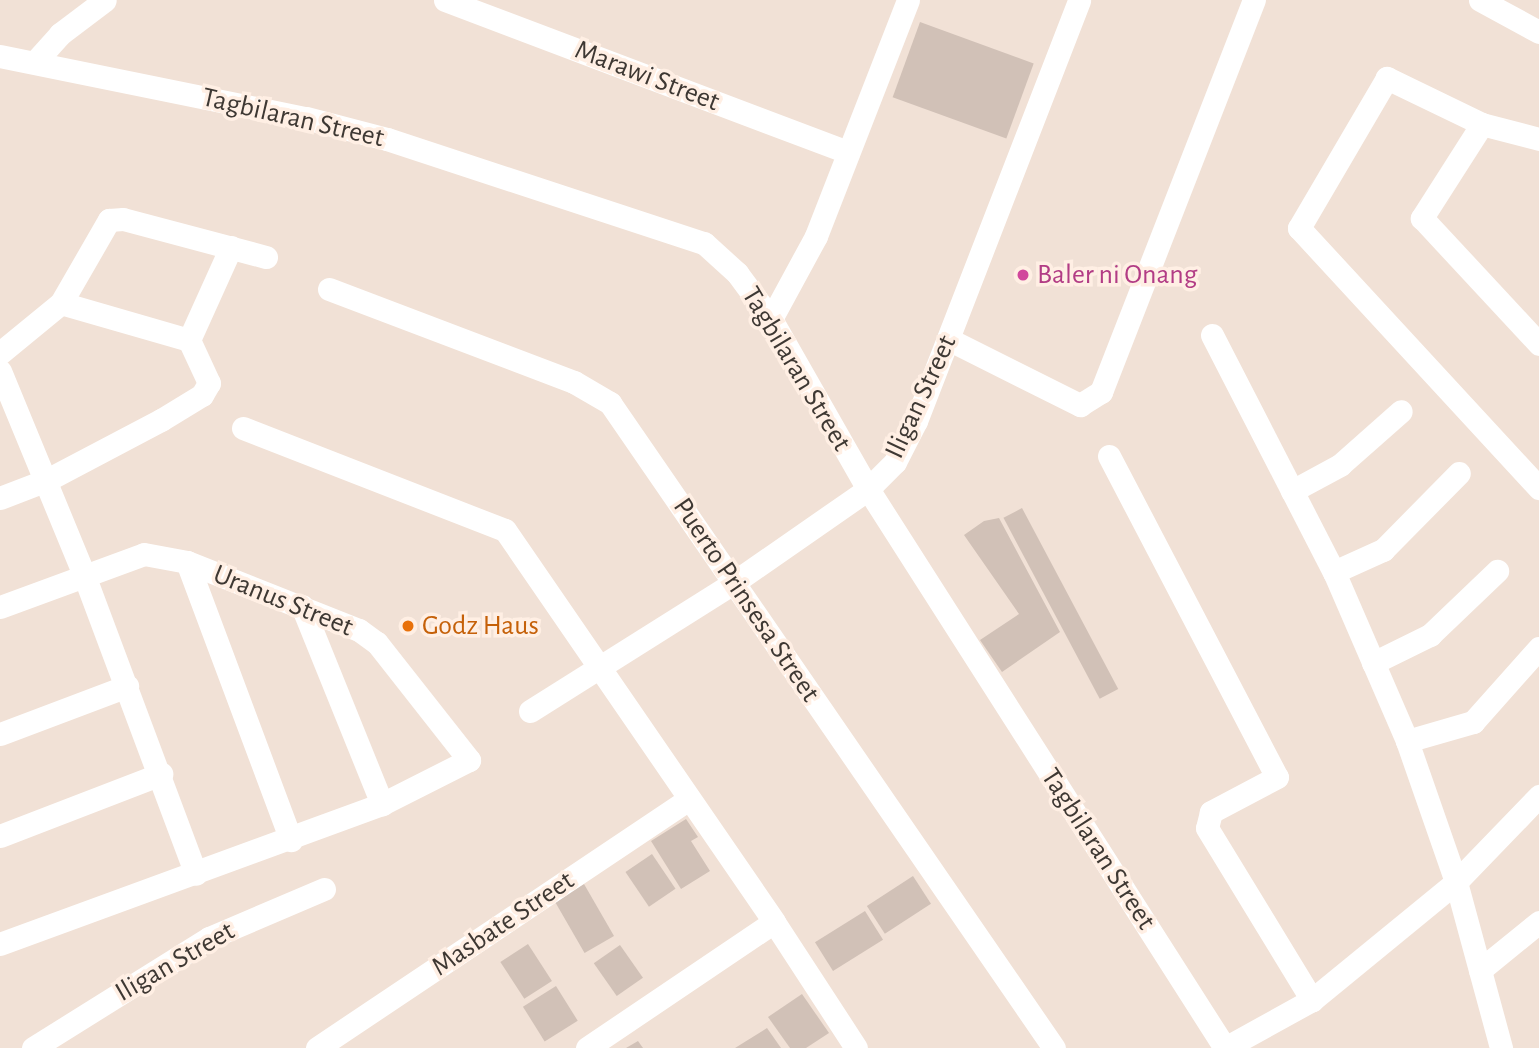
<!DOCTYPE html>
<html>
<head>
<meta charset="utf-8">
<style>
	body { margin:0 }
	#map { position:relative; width:1539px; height:1048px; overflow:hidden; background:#f1e1d6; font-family:"Alegreya Sans",sans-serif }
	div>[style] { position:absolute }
	.building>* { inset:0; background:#d1c1b7; transform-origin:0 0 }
	.street>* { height:23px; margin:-11.5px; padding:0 11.5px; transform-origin:11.5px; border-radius:11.5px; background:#fff }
	.dots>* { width:19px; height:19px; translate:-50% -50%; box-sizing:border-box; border:4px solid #ffefe4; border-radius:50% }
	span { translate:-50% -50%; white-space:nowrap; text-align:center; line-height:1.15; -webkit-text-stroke:7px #ffefe4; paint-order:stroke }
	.street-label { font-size:28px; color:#3e3833 }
	.hotel-label { font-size:28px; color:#b23c85 }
	.left { translate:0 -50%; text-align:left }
	.food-label { font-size:28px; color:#c56008 }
</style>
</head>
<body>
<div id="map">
	<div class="building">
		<div style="left:920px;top:22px;width:121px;height:80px;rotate:20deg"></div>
		<div style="left:1022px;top:508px;width:205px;height:21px;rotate:62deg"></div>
		<div style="clip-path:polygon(999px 518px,1060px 632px,1002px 672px,980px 640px,1019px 614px,964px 535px,984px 521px)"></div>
		<div style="clip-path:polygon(686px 819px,698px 837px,691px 841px,710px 871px,681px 889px,651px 841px)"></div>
		<div style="left:652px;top:854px;width:42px;height:32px;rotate:56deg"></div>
		<div style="left:913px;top:876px;width:33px;height:55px;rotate:57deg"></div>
		<div style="left:584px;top:884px;width:60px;height:34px;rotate:60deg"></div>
		<div style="left:865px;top:911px;width:34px;height:59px;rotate:58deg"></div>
		<div style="left:528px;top:944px;width:44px;height:33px;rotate:57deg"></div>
		<div style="left:620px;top:945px;width:40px;height:32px;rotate:55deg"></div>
		<div style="left:556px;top:986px;width:41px;height:39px;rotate:58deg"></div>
		<div style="clip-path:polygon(802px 994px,829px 1033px,806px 1048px,790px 1048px,768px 1017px)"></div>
		<div style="clip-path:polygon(767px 1028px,781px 1048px,735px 1048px)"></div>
		<div style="clip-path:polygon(638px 1041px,643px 1048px,626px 1048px)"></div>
	</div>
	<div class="street">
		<div style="left:445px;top:0;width:431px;rotate:20.7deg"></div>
		<div style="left:1480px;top:0;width:67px;rotate:28.5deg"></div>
		<div style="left:0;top:56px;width:312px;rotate:11.5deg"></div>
		<div style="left:306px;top:118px;width:84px;rotate:14.5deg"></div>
		<div style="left:387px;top:139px;width:334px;rotate:18.2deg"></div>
		<div style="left:704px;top:243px;width:45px;rotate:42.3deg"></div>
		<div style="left:737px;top:273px;width:57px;rotate:53.5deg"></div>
		<div style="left:771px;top:319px;width:196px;rotate:60.3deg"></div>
		<div style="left:868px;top:489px;width:663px;rotate:57.44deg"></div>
		<div style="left:35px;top:62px;width:38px;rotate:-48deg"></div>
		<div style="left:60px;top:34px;width:56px;rotate:-37.1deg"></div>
		<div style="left:1482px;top:124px;width:112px;rotate:122.6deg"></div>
		<div style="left:1422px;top:218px;width:172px;rotate:47.1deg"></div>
		<div style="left:1539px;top:139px;width:59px;rotate:-165.3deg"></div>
		<div style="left:1482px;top:124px;width:106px;rotate:-154.2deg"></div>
		<div style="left:1387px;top:78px;width:174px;rotate:120.4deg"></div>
		<div style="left:1299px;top:228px;width:354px;rotate:47.3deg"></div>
		<div style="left:329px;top:289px;width:262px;rotate:20.8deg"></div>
		<div style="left:574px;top:382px;width:42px;rotate:30.3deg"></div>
		<div style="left:610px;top:403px;width:783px;rotate:55.46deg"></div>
		<div style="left:771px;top:319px;width:94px;rotate:-61.5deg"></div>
		<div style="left:816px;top:236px;width:253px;rotate:-68.7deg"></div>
		<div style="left:1212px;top:335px;width:267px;rotate:62.8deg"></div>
		<div style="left:1334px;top:572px;width:184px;rotate:66.6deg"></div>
		<div style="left:1407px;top:741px;width:149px;rotate:70.8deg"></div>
		<div style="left:1456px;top:882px;width:172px;rotate:74.8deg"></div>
		<div style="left:948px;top:339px;width:148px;rotate:26.6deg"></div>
		<div style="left:1080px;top:405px;width:25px;rotate:-32deg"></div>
		<div style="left:1101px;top:392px;width:421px;rotate:-68.7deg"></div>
		<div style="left:189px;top:340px;width:102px;rotate:-65.7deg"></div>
		<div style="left:0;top:353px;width:79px;rotate:-39.3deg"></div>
		<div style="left:61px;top:303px;width:96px;rotate:-60deg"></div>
		<div style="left:109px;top:220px;width:14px;rotate:-4deg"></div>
		<div style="left:123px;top:219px;width:148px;rotate:14.9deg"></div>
		<div style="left:0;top:371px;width:221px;rotate:67.6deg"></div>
		<div style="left:84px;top:575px;width:319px;rotate:69.5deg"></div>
		<div style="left:243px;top:428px;width:281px;rotate:21.3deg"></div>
		<div style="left:505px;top:530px;width:475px;rotate:55.5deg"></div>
		<div style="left:774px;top:922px;width:150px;rotate:56.9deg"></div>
		<div style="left:1109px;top:456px;width:362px;rotate:62.4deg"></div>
		<div style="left:1277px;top:777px;width:75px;rotate:152.1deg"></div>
		<div style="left:1211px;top:812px;width:16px;rotate:104deg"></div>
		<div style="left:1207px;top:828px;width:202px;rotate:58.6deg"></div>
		<div style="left:1292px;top:491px;width:55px;rotate:-28.4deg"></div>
		<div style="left:1340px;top:465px;width:81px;rotate:-41.5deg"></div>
		<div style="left:0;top:498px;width:50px;rotate:-21deg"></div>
		<div style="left:47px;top:480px;width:129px;rotate:-27.8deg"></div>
		<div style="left:161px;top:420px;width:48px;rotate:-31.4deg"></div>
		<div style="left:202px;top:395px;width:14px;rotate:-60deg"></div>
		<div style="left:209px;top:383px;width:47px;rotate:-114.9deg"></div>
		<div style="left:189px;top:340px;width:133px;rotate:-163.9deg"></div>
		<div style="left:187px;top:562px;width:297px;rotate:69.5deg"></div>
		<div style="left:1334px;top:572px;width:54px;rotate:-24.2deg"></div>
		<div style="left:1383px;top:550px;width:108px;rotate:-45.4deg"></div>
		<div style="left:302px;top:606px;width:214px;rotate:68deg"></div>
		<div style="left:0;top:607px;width:153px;rotate:-20.2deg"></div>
		<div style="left:144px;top:554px;width:44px;rotate:10.5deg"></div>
		<div style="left:187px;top:562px;width:185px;rotate:21.6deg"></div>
		<div style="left:359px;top:630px;width:22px;rotate:36deg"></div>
		<div style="left:377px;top:643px;width:149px;rotate:51.8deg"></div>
		<div style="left:469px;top:760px;width:97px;rotate:153.2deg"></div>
		<div style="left:382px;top:804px;width:407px;rotate:159.9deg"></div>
		<div style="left:1373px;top:663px;width:64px;rotate:-26.2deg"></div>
		<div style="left:1430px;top:635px;width:93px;rotate:-43.7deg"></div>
		<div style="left:530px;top:711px;width:240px;rotate:-32.2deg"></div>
		<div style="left:733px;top:583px;width:165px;rotate:-34.8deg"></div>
		<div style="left:868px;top:489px;width:38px;rotate:-45deg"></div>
		<div style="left:895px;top:462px;width:46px;rotate:-62.9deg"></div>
		<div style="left:916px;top:421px;width:451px;rotate:-68.8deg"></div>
		<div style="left:0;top:734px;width:136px;rotate:-20.7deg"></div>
		<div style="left:1407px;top:741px;width:69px;rotate:-16.1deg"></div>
		<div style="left:1473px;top:722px;width:99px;rotate:-48.3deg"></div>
		<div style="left:0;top:836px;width:173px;rotate:-21.1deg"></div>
		<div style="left:1480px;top:970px;width:76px;rotate:-39.1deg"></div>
		<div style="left:33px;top:1048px;width:208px;rotate:-32deg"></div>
		<div style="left:209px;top:938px;width:125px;rotate:-23.1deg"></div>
		<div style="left:317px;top:1048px;width:448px;rotate:-33.8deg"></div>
		<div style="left:587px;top:1048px;width:225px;rotate:-34deg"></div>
		<div style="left:1225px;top:1048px;width:99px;rotate:-28.9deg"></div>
		<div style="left:1312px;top:1000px;width:186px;rotate:-39.3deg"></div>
		<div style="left:1456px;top:882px;width:120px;rotate:-46deg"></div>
	</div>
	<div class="dots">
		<div style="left:1023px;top:275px;background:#d1479c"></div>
		<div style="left:408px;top:626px;background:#e8710a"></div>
	</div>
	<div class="street-label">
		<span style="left:647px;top:76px;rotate:21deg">Marawi Street</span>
		<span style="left:293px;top:118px;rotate:13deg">Tagbilaran Street</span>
		<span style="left:796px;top:369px;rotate:59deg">Tagbilaran Street</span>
		<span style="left:921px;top:397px;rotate:-65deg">Iligan Street</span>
		<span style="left:746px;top:600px;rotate:56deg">Puerto Prinsesa Street</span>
		<span style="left:283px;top:601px;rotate:22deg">Uranus Street</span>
		<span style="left:1098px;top:849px;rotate:57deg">Tagbilaran Street</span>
		<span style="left:503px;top:924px;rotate:-34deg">Masbate Street</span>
		<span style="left:175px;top:962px;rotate:-30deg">Iligan Street</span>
	</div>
	<div class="hotel-label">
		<span class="left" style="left:1037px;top:275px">Baler ni Onang</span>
	</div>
	<div class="food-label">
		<span class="left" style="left:422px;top:626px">Godz Haus</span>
	</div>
</div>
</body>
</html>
